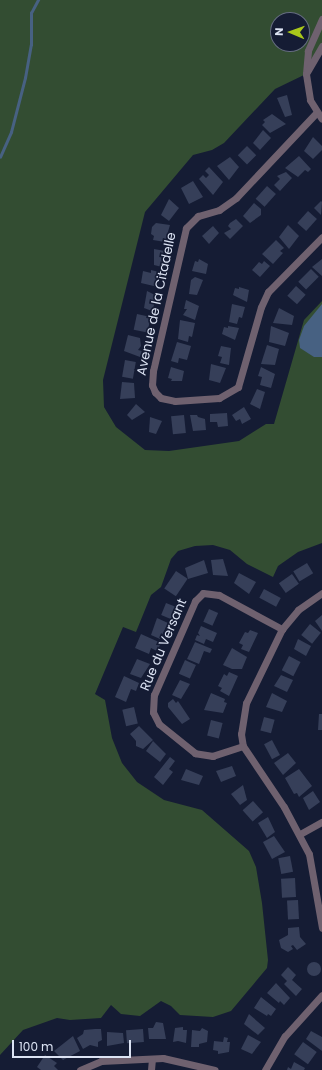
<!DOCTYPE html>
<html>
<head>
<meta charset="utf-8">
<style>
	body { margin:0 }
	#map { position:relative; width:322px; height:1070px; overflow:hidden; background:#151c34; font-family:Poppins,sans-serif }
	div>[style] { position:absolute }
	.green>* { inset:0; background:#334d32 }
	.water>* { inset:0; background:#476182 }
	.stream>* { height:2.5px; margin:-1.25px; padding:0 1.25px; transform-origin:1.25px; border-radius:1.25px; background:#476182 }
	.building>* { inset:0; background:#363f59; transform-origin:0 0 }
	.round { border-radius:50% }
	.minor>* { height:7px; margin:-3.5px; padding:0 3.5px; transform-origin:3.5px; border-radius:3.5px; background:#6f616f }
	span { translate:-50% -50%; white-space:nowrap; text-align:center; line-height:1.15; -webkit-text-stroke:3.5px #151c34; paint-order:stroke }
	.street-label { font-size:13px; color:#dce3f3 }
	.north { position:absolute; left:270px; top:12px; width:40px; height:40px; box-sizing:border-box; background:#151c34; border:1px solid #656c80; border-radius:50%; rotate:272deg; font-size:11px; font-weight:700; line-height:16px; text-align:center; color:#dce3f3 }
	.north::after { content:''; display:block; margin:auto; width:14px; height:18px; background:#a9c71a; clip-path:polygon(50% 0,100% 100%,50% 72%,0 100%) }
	.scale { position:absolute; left:12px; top:1040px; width:119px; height:18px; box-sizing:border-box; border:2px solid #dce3f3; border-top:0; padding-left:5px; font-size:12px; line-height:14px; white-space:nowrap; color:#dce3f3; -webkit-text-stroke:3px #151c34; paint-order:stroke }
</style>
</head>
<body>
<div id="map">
	<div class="green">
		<div style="clip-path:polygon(evenodd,0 0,322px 0,322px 46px,306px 74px,275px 89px,224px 143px,212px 150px,193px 155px,145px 212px,103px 380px,104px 407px,116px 427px,145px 450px,169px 451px,239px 441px,266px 424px,274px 424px,304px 320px,322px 301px,322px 543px,298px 552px,278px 566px,273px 577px,247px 564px,230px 550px,213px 545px,195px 546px,178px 551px,171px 559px,161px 587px,151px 595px,136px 632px,123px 627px,95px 694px,105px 700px,112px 738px,122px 763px,137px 782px,164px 800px,202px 810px,249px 851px,256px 867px,262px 903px,268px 960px,267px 968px,231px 1011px,213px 1017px,180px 1015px,171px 1006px,161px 1001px,140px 1016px,121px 1014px,111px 1005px,101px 1018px,70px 1020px,57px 1018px,23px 1030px,0 1055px,0 0,278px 20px,302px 20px,302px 44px,278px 44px,278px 20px)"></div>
	</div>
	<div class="water">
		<div style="clip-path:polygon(322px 304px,322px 357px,314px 357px,300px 348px,299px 340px,304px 326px)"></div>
	</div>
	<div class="stream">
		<div style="left:0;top:157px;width:27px;rotate:-66deg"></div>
		<div style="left:11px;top:132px;width:56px;rotate:-75.5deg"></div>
		<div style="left:25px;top:78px;width:34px;rotate:-80deg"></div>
		<div style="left:31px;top:45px;width:32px;rotate:-90deg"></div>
		<div style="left:31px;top:13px;width:15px;rotate:-62deg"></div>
	</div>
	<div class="building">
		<div style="clip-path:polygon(287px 95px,292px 115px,285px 117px,277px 98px)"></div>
		<div style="clip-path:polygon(272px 114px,286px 124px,270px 133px,262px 125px,265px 122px,263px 120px)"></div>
		<div style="clip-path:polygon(263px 130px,271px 138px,260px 150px,253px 143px)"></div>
		<div style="clip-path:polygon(313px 137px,322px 146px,322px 150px,313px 159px,304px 151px)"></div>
		<div style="left:247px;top:146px;width:13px;height:13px;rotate:45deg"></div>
		<div style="clip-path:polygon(299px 156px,311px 169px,308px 172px,305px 170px,298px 177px,285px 168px)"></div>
		<div style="clip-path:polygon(230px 157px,239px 167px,229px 180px,217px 166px)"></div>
		<div style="clip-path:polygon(209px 167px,223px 182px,213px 195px,199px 179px,203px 175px,206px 178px,209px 175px,205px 171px)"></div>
		<div style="clip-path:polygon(286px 172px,292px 178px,280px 191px,274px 185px,280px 179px,277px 176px)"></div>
		<div style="clip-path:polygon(193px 181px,203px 197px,189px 204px,181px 188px)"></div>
		<div style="left:267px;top:186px;width:12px;height:17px;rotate:42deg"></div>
		<div style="clip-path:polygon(169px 199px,179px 208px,169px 221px,161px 215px)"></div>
		<div style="clip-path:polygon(321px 201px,322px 202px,321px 215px,314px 208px)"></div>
		<div style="clip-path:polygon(254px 203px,261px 209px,261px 215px,250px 223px,243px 216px)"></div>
		<div style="left:308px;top:211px;width:12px;height:16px;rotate:42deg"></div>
		<div style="clip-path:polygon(236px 219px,243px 226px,230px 239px,224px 233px,231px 229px,228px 226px,230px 223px)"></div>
		<div style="clip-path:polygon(156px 223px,170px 225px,165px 242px,153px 240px,154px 236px,151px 234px,152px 227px)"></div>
		<div style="clip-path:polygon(288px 225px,299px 236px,289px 249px,279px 237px)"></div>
		<div style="clip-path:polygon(213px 226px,219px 233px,209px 244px,202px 236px)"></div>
		<div style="clip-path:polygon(276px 240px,284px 248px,280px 251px,283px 253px,273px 264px,262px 254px)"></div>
		<div style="clip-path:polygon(154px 249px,165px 251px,162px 267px,154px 265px)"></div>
		<div style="clip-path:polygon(199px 259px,208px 264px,206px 274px,192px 271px,195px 261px,198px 262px)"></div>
		<div style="clip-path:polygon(322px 259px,322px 276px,312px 267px)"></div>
		<div style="clip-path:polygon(264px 261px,270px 266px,260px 277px,252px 270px,259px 262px,262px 264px)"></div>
		<div style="left:311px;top:269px;width:11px;height:18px;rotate:45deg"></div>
		<div style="clip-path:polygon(151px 270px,159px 272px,158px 287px,141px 283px,143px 271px,151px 273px)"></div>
		<div style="clip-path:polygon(195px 277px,203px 280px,197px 295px,189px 294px,191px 280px)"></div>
		<div style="left:296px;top:286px;width:13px;height:13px;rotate:42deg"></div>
		<div style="clip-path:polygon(239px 287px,249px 290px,247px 302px,233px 295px,235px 288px,239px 289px)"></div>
		<div style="clip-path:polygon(147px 291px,157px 296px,152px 311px,144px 308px)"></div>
		<div style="clip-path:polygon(186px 300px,199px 306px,195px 320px,183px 315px,187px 309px,184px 309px)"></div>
		<div style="clip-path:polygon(232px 304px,245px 307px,242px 318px,239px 317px,237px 324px,229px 322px)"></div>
		<div style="clip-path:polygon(279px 308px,294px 316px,292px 325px,273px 323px)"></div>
		<div style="left:137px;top:314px;width:14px;height:16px;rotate:12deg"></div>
		<div style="clip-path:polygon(180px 320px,195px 323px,192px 337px,189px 336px,188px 342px,178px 339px)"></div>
		<div style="clip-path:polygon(228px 326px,239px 328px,235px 340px,222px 334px,224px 327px,228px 328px)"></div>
		<div style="clip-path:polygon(271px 326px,289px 333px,285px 346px,269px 342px)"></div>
		<div style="clip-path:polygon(128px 335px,140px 338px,141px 346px,138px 350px,142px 351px,140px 357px,124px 351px)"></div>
		<div style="clip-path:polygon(177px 342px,191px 346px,187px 360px,179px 358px,178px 363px,171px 361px)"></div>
		<div style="clip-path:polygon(267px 345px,279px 349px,275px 365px,261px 364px)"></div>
		<div style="clip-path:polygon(221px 346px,231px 348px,229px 365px,220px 363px,222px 357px,218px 356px)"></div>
		<div style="left:125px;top:360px;width:11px;height:17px;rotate:10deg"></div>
		<div style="clip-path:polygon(211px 364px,226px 368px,220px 383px,209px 380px)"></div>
		<div style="clip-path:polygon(171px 367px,184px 371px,182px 381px,171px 381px,172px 379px,168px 378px)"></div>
		<div style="clip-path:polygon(261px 367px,275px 374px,271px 388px,260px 385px,262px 377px,258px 376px)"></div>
		<div style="clip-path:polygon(122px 382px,134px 383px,135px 398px,120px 399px)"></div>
		<div style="clip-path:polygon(257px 389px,265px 392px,260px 409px,250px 404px)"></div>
		<div style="clip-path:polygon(136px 404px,145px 412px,132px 420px,127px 415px)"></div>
		<div style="clip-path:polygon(244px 407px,251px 419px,242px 424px,240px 419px,236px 421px,232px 415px)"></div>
		<div style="clip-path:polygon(227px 413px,228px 426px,218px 427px,217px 422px,210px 422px,210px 414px)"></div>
		<div style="left:184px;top:415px;width:18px;height:13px;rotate:84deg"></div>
		<div style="clip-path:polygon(190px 415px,197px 415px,198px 417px,205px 419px,206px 430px,193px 431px)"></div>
		<div style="clip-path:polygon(150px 417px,162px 421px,156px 434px,149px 432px)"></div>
		<div style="clip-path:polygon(223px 559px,228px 576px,213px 575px,211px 560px)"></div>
		<div style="clip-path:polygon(204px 560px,208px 573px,188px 579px,185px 568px)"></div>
		<div style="left:307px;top:563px;width:12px;height:16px;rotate:59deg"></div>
		<div style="left:176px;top:571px;width:14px;height:21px;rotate:34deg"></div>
		<div style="clip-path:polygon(239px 573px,256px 582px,249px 594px,234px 583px)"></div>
		<div style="left:292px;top:574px;width:12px;height:16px;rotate:55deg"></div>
		<div style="left:264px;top:589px;width:19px;height:10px;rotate:28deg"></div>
		<div style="left:166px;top:603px;width:11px;height:13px;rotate:22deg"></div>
		<div style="left:209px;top:609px;width:10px;height:14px;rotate:24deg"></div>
		<div style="clip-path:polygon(322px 615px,322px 631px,315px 621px)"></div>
		<div style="clip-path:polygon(157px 618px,168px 623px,160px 639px,151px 635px)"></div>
		<div style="left:310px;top:624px;width:14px;height:14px;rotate:39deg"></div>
		<div style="clip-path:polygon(201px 626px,217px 633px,213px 642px,206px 639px,204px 644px,195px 640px,197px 635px,200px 636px,198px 633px)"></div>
		<div style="clip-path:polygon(250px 630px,258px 633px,249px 652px,241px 649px,243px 645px,239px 643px,245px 632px,248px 633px)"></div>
		<div style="clip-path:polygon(141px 634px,161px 643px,157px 651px,151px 648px,149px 654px,135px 648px)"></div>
		<div style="clip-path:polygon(298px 639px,311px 646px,306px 656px,294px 649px)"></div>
		<div style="clip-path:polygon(195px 642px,212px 649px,210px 653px,204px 651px,199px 664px,187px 659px)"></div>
		<div style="clip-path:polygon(232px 648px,247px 657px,242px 669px,232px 669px,223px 665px)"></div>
		<div style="left:289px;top:656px;width:13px;height:16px;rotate:27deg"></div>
		<div style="clip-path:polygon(137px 659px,150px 664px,141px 678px,130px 674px)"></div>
		<div style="left:185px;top:660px;width:12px;height:15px;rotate:24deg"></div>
		<div style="clip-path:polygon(229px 672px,238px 676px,229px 696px,220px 691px,222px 688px,218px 686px,224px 674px,227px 676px)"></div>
		<div style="clip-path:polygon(281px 675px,293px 680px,287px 692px,274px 686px)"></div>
		<div style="clip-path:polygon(124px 676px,139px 683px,136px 691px,131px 689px,126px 702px,115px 697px)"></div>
		<div style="clip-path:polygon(180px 680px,190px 684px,181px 699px,172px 695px)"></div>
		<div style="clip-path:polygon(211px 693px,225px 699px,224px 702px,227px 703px,223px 713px,204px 710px)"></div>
		<div style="clip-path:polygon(272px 693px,287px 701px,282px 712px,266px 707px)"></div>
		<div style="clip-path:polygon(173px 699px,176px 703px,178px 701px,190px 719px,182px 724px,168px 707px,168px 703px)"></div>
		<div style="left:134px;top:707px;width:17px;height:12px;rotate:77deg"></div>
		<div style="clip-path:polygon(319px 714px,322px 714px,322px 730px,318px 730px)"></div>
		<div style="left:264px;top:717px;width:11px;height:14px;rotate:15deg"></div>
		<div style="left:211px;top:720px;width:12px;height:16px;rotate:14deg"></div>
		<div style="clip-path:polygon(139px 726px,153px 740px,143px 749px,136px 746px,136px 741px,130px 734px)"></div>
		<div style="left:272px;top:740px;width:17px;height:9px;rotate:62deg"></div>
		<div style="clip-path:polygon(153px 741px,166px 754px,160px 762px,146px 751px)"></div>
		<div style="clip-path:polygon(288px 753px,296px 763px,283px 775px,274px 763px)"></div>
		<div style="clip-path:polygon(170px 757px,175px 761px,169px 769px,173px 772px,163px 785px,154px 777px)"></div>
		<div style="clip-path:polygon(232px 766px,236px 776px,221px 782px,216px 771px)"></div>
		<div style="clip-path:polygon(186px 769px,203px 776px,199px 785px,181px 780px)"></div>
		<div style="clip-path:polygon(299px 769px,312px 786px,299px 797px,297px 793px,294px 794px,285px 778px)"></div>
		<div style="clip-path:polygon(243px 785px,247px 800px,240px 805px,231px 794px)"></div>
		<div style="clip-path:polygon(313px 791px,320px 802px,309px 810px,303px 798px)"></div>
		<div style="left:253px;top:801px;width:15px;height:14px;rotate:48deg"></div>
		<div style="clip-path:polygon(268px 817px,275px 832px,267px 838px,258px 823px)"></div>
		<div style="clip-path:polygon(274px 836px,285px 852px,272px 859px,263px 842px)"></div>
		<div style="left:290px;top:856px;width:16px;height:12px;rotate:79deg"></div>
		<div style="left:295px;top:878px;width:19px;height:14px;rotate:87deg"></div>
		<div style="left:298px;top:900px;width:19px;height:11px;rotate:87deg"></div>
		<div style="clip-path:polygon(299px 927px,300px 937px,306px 944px,297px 950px,293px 945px,291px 946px,293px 949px,288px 952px,281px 948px,279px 940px,288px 935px,288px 928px)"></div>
		<div class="round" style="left:307px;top:962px;width:14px;height:14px"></div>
		<div style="clip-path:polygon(288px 967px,296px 975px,292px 980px,302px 989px,296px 996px,284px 984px,287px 981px,281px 975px)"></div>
		<div style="clip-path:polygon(276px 983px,290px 998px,284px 1005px,280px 1001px,279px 1003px,267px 993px)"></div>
		<div style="clip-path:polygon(261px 997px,276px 1009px,271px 1016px,268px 1014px,267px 1016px,254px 1008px)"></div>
		<div style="clip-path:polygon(249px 1014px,265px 1028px,258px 1035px,244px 1024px)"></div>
		<div style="clip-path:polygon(156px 1022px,163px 1023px,166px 1039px,149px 1039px,148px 1028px,153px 1028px)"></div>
		<div style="clip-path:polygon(183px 1027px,183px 1030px,187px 1030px,186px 1043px,178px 1041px,173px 1042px,175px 1028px)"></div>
		<div style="clip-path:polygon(202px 1028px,208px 1031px,207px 1042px,199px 1044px,199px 1047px,191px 1047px,192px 1030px,200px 1031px)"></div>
		<div style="clip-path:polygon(95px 1029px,101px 1029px,102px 1040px,98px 1042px,98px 1047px,90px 1045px,83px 1049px,77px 1038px,83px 1034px,84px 1030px)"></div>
		<div style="left:143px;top:1029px;width:13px;height:17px;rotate:86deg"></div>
		<div style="clip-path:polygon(311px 1031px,322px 1037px,322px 1051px,306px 1039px)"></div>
		<div style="clip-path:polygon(107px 1032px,123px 1033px,124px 1043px,107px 1046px)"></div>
		<div style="clip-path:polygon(248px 1035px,261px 1042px,252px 1054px,241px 1049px)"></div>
		<div style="clip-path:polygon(73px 1036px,80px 1051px,63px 1060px,54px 1051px)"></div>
		<div style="clip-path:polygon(224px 1037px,228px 1038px,227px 1042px,230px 1042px,229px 1052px,218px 1054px,218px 1051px,213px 1050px,214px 1041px,223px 1042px)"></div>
		<div style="left:303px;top:1042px;width:17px;height:15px;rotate:36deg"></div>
		<div style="clip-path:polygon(45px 1055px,57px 1063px,54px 1066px,58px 1070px,41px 1070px,37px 1067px)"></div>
		<div style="clip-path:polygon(294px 1062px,305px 1068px,304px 1070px,287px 1070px,288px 1067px,291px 1069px)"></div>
	</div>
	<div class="minor">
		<div style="left:322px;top:19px;width:35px;rotate:114deg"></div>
		<div style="left:308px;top:51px;width:23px;rotate:95deg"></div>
		<div style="left:306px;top:74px;width:26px;rotate:81deg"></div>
		<div style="left:310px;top:100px;width:22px;rotate:58deg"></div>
		<div style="left:307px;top:72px;width:30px;rotate:-60deg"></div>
		<div style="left:317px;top:112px;width:118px;rotate:133.3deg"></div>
		<div style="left:236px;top:198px;width:21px;rotate:145deg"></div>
		<div style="left:219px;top:210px;width:22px;rotate:164deg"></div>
		<div style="left:198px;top:216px;width:17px;rotate:135deg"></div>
		<div style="left:186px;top:228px;width:147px;rotate:103deg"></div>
		<div style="left:153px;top:371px;width:14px;rotate:94deg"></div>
		<div style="left:152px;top:385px;width:8px;rotate:67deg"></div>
		<div style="left:155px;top:392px;width:8px;rotate:45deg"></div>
		<div style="left:161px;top:398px;width:14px;rotate:12deg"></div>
		<div style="left:175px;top:401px;width:44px;rotate:-3.9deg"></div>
		<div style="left:219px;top:398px;width:22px;rotate:-30deg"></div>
		<div style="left:238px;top:387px;width:83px;rotate:-74deg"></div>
		<div style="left:261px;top:307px;width:17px;rotate:-65deg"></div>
		<div style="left:268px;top:292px;width:77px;rotate:-45.5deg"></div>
		<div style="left:322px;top:593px;width:29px;rotate:145deg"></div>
		<div style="left:298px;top:610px;width:25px;rotate:130deg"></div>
		<div style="left:282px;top:629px;width:82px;rotate:115.9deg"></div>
		<div style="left:246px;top:703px;width:31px;rotate:99deg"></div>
		<div style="left:241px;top:734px;width:12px;rotate:81deg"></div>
		<div style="left:243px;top:746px;width:73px;rotate:56.1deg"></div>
		<div style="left:284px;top:807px;width:53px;rotate:62deg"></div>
		<div style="left:309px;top:854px;width:75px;rotate:80deg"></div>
		<div style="left:243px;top:746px;width:32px;rotate:162deg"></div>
		<div style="left:213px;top:756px;width:18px;rotate:-171deg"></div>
		<div style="left:195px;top:753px;width:46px;rotate:-141.1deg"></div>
		<div style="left:159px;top:724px;width:13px;rotate:-117deg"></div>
		<div style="left:153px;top:712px;width:17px;rotate:-87deg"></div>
		<div style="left:154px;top:695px;width:103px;rotate:-66.4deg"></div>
		<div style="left:195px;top:601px;width:11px;rotate:-45deg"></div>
		<div style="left:203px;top:593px;width:16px;rotate:7deg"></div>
		<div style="left:219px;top:595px;width:72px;rotate:28.4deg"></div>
		<div style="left:300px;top:834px;width:25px;rotate:-29deg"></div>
		<div style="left:80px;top:1070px;width:23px;rotate:-23deg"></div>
		<div style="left:101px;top:1061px;width:62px;rotate:-2.8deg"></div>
		<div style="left:163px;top:1058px;width:53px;rotate:13deg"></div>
		<div style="left:151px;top:1070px;width:11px;rotate:-85deg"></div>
		<div style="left:265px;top:1070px;width:39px;rotate:-60deg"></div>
		<div style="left:285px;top:1036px;width:55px;rotate:-47.9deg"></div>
	</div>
	<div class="street-label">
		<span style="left:157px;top:304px;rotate:-78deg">Avenue de la Citadelle</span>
		<span style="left:164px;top:645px;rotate:-67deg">Rue du Versant</span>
	</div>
	<div class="north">N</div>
	<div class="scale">100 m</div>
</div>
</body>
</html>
